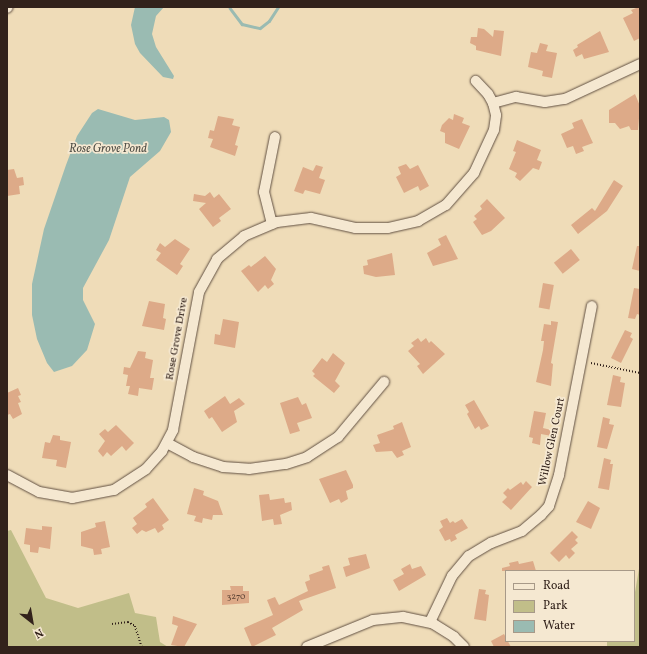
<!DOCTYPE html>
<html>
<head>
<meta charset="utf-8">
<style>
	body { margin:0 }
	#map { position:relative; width:647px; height:654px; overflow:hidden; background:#efdcb8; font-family:Vollkorn,serif }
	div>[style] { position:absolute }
	.green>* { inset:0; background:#c1be89 }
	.water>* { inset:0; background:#9abbb2 }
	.stream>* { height:2.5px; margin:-1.25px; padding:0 1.25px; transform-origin:1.25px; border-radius:1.25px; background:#9abbb2 }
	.building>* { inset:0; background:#da8; transform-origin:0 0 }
	.path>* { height:1.5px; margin-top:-0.75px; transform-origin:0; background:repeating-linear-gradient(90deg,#32221b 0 1px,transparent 0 3px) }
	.roads { filter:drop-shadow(0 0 1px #615042) drop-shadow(0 0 1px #615042) }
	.minor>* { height:10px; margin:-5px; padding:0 5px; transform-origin:5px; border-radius:5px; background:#f5e8d1 }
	span { translate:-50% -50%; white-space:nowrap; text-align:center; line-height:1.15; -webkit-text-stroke:3.5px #f5e8d1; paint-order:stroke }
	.number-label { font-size:9px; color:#5d4436 }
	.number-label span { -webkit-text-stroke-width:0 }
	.street-label { font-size:11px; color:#32221b }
	.water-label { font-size:12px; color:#515048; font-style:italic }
	.frame { position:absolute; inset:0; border:8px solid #32221b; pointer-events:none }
	.legend { position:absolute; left:505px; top:570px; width:130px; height:72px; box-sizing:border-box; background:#f5e8d1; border:1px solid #a79988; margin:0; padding:5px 7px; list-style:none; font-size:12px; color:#32221b }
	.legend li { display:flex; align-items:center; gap:8px; height:20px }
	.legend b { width:20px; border:1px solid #a79988 }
	.north { position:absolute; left:12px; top:602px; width:40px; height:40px; -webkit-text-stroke:3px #f5e8d1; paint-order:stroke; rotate:149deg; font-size:11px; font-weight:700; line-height:16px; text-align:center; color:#32221b }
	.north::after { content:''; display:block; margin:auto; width:14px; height:18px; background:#32221b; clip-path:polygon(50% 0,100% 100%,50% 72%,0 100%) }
</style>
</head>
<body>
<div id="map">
	<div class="green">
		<div style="clip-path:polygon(11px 530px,46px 598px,78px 608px,129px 593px,135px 613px,156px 617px,160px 642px,168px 647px,7px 647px,7px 531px)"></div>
		<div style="clip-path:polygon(640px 563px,640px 647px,607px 647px,607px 641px,634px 641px,634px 598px)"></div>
	</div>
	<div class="water">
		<div style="clip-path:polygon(135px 7px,164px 7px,156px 16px,152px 34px,156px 47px,174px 76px,173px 79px,163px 77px,140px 53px,135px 44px,131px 25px)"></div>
		<div style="clip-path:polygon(98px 109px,135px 120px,164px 117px,169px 120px,171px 132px,160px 151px,130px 177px,109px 240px,83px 288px,83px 300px,95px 324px,87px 350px,72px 366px,54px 372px,47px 363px,37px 339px,32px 315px,32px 284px,44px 229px,66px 165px,77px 136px,92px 113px)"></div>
	</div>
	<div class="stream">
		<div style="left:230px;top:8px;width:20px;rotate:53deg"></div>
		<div style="left:242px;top:24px;width:18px;rotate:13deg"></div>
		<div style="left:260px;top:28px;width:11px;rotate:-38deg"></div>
		<div style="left:269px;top:21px;width:17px;rotate:-57deg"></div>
	</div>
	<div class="building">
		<div style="clip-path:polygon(639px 7px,640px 38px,634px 41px,623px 18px,633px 13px,631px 10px)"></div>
		<div style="clip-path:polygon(478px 28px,484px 29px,493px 37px,494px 30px,504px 31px,501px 56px,476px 50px,476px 46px,470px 43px,471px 37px,477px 37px)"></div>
		<div style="clip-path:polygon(600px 31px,609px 52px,584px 59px,582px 54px,576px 57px,573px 50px,578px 47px,577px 45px)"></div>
		<div style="clip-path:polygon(540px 43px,548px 45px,546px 51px,557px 53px,552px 78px,542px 76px,543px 71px,528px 67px,531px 52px,537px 53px)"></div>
		<div style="clip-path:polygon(635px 94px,640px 106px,638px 130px,631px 130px,629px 126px,620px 129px,615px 123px,609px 123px,609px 110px)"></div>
		<div style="clip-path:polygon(454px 114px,464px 118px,462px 123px,470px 126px,459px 149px,445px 143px,445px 133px,440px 131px,442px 125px,449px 118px,453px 120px)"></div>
		<div style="clip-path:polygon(218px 116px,234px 119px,232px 125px,240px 127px,235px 145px,238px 146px,235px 156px,210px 147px,213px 139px,208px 138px,210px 130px,214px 131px)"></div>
		<div style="clip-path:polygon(582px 119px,593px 143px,582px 147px,584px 151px,576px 154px,573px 146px,567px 148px,561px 134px,574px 128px,572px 123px)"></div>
		<div style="clip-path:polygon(517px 140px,541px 150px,537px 160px,542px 162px,539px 170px,533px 168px,520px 181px,515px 177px,517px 173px,509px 169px,516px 152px,513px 151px)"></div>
		<div style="clip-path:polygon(406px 164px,410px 169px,418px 165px,429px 186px,420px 191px,418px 186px,404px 193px,396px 177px,401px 174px,398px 167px)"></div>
		<div style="clip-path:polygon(316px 165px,323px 167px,319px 178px,325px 180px,320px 194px,305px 190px,303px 194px,294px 191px,303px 167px,313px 171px)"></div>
		<div style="clip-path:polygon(14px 169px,17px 178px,23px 177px,24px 185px,19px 186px,20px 194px,7px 196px,7px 170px)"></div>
		<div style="clip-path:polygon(614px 180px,623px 186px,607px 211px,578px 234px,571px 225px,592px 208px,595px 211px)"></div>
		<div style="clip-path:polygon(210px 192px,214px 198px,219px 194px,231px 209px,219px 218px,221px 221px,213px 227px,199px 209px,206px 203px,193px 201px,194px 194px,205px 196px)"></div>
		<div style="clip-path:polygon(487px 199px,505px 218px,491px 231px,482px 235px,473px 222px,477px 219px,474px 216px,482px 209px,480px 206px)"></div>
		<div style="clip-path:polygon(446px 235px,458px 259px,433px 266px,427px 253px,441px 245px,438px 239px)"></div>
		<div style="clip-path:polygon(175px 239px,190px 249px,180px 264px,183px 266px,177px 275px,156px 260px,161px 253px,156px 250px,160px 243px,165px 247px)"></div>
		<div style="clip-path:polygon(637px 246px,640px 246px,640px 271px,632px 269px)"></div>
		<div style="left:571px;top:249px;width:14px;height:22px;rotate:51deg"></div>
		<div style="clip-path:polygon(392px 253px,395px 275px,376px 277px,364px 274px,363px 266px,368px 265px,367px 260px)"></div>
		<div style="clip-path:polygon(265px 256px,276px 269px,271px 280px,274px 284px,268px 289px,265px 285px,258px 292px,241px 271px,249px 265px,251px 267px)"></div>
		<div style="left:543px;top:283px;width:11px;height:25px;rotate:10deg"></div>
		<div style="clip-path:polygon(634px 288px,640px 289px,640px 315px,637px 314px,635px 319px,628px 318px)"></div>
		<div style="clip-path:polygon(149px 301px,165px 304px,163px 318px,166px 319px,164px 330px,142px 326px)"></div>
		<div style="clip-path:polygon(223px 319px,239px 322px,235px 348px,214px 344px,215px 334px,220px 335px)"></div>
		<div style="clip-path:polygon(551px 321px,558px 322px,551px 363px,553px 364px,551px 386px,536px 382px,543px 350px,544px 341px,541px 341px,544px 324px,551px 325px)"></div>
		<div style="clip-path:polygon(625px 330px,632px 333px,630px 337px,633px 339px,621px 363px,611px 358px)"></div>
		<div style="clip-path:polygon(418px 338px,421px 342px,426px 338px,429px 343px,431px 341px,445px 354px,423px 374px,417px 366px,420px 364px,408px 351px,414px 346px,411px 343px)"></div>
		<div style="clip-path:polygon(138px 351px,146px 352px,145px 358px,153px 360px,150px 378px,154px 378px,152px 390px,139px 388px,138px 396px,128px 394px,130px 386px,126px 386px,128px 375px,123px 374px,124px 367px,130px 368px)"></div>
		<div style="clip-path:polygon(333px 353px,345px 363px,335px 381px,340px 386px,334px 393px,313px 376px,315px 374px,312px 371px,322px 358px,327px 362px)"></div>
		<div style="clip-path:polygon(613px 375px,621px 377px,620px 382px,625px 383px,621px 407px,607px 405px)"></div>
		<div style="clip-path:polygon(18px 388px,21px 395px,18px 396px,21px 402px,18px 403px,22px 414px,13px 419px,10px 414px,7px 415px,7px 393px)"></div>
		<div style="clip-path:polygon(225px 396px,230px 404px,239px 398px,245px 404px,234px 411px,237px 422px,222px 432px,212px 417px,209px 419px,204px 411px)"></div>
		<div style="clip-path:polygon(298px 397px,302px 405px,306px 403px,312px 418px,297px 423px,300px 431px,290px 434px,280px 403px)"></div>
		<div style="clip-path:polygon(474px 400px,489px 426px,481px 430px,479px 426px,475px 429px,467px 414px,469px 412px,465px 405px)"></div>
		<div style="clip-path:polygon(534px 411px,546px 413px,543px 428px,559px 432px,557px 437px,541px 434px,540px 445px,532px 443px,533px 438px,529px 437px)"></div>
		<div style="clip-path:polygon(603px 417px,610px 419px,609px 424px,614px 425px,607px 449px,597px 447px)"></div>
		<div style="clip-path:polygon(402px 422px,411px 447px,402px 451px,404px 455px,397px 458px,392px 451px,376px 452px,373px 445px,380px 443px,377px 435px,394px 429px,393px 426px)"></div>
		<div style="clip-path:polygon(116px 425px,134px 443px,126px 451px,122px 446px,111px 456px,107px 452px,103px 457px,98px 451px,105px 441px,99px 434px,105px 429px,108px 432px)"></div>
		<div style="clip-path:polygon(53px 435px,60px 436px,60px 440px,71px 442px,66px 468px,56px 466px,57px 460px,42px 458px,45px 442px,50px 443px)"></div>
		<div style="clip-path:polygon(604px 458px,611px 460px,610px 464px,613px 464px,609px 490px,598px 488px)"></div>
		<div style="clip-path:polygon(346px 470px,353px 485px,353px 488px,346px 491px,348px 499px,341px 503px,339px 499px,330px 503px,319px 479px)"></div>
		<div style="clip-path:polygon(526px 481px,532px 487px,511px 510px,502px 502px,507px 497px,503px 493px,508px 488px,510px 490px,521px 482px,523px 485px)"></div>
		<div style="clip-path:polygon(194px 488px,204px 491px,203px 495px,218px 501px,223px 515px,213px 515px,212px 520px,203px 518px,202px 523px,194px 521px,196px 516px,187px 514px)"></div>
		<div style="clip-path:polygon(269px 494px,270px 500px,284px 498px,285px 503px,291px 502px,292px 510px,280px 515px,282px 524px,274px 525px,273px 519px,262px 521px,259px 495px)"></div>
		<div style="clip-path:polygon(153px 498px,169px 520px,162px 525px,164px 529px,158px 533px,155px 528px,146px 532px,142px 530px,137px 534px,132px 528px,137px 524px,133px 518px,147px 507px,145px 504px)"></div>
		<div style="clip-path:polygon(588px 501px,600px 508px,591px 529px,576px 522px)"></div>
		<div style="clip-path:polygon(447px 518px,450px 523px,453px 521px,455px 523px,462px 519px,468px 528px,455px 535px,457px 539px,451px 542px,450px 539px,445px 541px,439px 530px,443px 527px,440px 521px)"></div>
		<div style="clip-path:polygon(105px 521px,110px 547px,101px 549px,102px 554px,94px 555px,93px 549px,81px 546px,81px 532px,96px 527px,95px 523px)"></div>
		<div style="clip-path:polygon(42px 526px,52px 527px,50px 549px,39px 547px,38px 553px,30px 552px,30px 545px,24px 544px,26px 528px,42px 530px)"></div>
		<div style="clip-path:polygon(572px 531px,578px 537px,575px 540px,578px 543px,571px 549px,575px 553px,569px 559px,566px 555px,559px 562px,550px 553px)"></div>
		<div style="clip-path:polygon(366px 554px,370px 568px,346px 577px,343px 567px,350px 565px,348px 558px)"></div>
		<div style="clip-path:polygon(518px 561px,519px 564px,533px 561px,536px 571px,502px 571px,502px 568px,510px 566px,509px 563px)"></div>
		<div style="clip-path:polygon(410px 564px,412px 569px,421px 566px,426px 575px,399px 591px,393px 580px,404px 574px,401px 569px)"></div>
		<div style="clip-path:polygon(329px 565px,336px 588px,299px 601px,303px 610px,272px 628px,276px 635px,252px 647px,244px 628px,273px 615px,267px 600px,275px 597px,279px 605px,308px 591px,305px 582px,310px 580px,309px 575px,323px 570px,322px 567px)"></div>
		<div style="clip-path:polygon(230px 586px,243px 586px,243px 591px,249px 591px,249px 603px,222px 605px,222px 590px,231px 590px)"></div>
		<div style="clip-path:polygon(479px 589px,486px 590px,485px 594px,489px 595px,486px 621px,474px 619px)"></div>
		<div style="clip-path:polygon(173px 616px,197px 624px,184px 647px,171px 645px,178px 626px,172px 624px)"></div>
		<div style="clip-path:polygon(504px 634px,511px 647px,494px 647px,491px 641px)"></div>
	</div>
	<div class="path">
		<div style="left:591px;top:363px;width:50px;rotate:11.5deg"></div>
		<div style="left:112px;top:624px;width:16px;rotate:-7deg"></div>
		<div style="left:128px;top:622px;width:8px;rotate:30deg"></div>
		<div style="left:135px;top:626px;width:22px;rotate:72deg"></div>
	</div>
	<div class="roads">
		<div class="minor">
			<div style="left:7px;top:8px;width:1px;rotate:-45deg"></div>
			<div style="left:493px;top:103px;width:24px;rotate:-15deg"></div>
			<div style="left:516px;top:97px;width:29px;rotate:10deg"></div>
			<div style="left:545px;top:102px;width:20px;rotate:-9deg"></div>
			<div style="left:565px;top:99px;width:83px;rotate:-25deg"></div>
			<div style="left:272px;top:224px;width:33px;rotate:-104deg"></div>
			<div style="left:264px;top:192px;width:56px;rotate:-78.7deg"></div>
			<div style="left:167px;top:443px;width:30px;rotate:28deg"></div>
			<div style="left:193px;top:457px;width:32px;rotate:18deg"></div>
			<div style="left:223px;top:467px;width:26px;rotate:4deg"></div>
			<div style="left:249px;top:469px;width:37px;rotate:-8deg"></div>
			<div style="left:286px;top:464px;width:22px;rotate:-18deg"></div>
			<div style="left:307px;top:457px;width:37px;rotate:-33deg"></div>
			<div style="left:338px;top:437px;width:72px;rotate:-50.1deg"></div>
			<div style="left:7px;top:475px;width:36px;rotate:28deg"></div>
			<div style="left:39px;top:492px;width:34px;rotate:10deg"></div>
			<div style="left:72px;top:498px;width:43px;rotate:-10.8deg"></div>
			<div style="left:114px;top:490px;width:38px;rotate:-33deg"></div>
			<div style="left:146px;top:469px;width:24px;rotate:-48deg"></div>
			<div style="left:162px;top:451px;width:24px;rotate:-62deg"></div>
			<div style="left:173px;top:430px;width:140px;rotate:-79.3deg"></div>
			<div style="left:199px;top:292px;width:38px;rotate:-61deg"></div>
			<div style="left:217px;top:259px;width:35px;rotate:-40deg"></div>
			<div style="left:244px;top:236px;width:36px;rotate:-23deg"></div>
			<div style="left:277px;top:222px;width:34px;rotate:-7deg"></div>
			<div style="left:311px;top:218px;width:45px;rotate:12.8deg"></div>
			<div style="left:355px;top:228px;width:33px"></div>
			<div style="left:388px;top:228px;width:31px;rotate:-13deg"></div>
			<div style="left:418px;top:221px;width:32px;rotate:-30deg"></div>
			<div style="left:446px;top:205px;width:43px;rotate:-48.8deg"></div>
			<div style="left:474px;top:173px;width:47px;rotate:-65.1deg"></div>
			<div style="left:494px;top:130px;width:15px;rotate:-82deg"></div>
			<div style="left:496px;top:115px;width:12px;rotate:-104deg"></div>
			<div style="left:493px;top:103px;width:10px;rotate:-119deg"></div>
			<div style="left:488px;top:94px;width:18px;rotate:-133deg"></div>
			<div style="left:430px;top:622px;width:51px;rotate:-64.4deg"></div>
			<div style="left:452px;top:576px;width:26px;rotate:-50deg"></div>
			<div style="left:469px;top:556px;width:26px;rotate:-31deg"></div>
			<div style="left:491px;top:543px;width:33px;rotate:-21deg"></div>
			<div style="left:522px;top:531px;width:25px;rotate:-40deg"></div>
			<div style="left:541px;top:515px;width:12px;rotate:-48deg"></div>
			<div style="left:549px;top:506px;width:33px;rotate:-72deg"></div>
			<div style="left:559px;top:475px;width:172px;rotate:-79deg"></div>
			<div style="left:307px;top:647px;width:71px;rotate:-22.2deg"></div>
			<div style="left:373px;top:620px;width:30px;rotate:-6deg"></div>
			<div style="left:403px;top:617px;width:30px;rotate:12deg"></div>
			<div style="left:432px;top:623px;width:26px;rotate:32deg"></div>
			<div style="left:454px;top:637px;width:14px;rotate:45deg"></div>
		</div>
	</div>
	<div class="number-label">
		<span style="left:236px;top:597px">3270</span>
	</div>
	<div class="street-label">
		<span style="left:178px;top:339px;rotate:-80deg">Rose Grove Drive</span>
		<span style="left:553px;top:442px;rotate:-78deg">Willow Glen Court</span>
	</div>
	<div class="water-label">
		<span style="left:108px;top:150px">Rose Grove Pond</span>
	</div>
	<div class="frame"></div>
	<ul class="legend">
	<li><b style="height:5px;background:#f5e8d1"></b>Road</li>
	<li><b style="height:11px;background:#c1be89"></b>Park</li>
	<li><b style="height:11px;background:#9abbb2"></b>Water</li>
	</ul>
	<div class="north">N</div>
</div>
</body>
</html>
